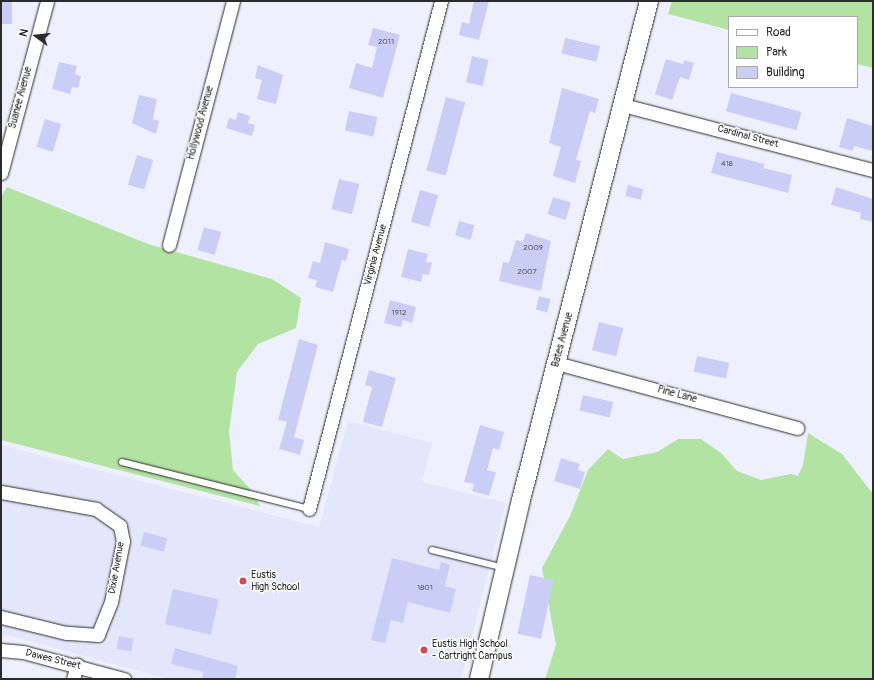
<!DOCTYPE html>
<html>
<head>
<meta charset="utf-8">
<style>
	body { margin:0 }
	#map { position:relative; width:874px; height:680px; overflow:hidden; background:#eff0fd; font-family:Pangolin,sans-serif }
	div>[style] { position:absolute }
	.built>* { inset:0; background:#e4e6fb }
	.green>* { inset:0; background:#b3e3a2 }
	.building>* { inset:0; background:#cacef7; transform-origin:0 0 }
	.roads { filter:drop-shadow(0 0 1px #2b2b2b) drop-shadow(0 0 1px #2b2b2b) }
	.lane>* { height:6px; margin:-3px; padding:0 3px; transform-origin:3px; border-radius:3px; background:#fff }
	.street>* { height:13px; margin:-6.5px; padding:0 6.5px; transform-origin:6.5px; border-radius:6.5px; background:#fff }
	.secondary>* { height:18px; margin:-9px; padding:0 9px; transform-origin:9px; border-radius:9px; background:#fff }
	.dots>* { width:11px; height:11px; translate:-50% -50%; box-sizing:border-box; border:2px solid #fff; border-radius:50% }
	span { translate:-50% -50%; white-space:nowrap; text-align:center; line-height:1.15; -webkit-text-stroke:3px #fff; paint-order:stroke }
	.number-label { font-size:8px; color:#53545e }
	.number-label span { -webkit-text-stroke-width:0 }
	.street-label { font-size:10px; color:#2b2b2b }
	.poi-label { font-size:10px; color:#2b2b2b }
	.left { translate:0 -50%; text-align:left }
	.frame { position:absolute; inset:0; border:2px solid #2b2b2b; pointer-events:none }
	.legend { position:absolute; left:728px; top:16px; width:130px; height:72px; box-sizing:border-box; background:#fff; border:1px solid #aaa; margin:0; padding:5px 7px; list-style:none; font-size:12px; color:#2b2b2b }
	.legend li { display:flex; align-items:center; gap:8px; height:20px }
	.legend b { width:20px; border:1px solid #aaa }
	.north { position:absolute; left:16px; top:16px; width:40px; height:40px; -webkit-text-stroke:3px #fff; paint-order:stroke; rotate:285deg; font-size:11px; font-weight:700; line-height:16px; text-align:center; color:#2b2b2b }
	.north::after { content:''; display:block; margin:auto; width:14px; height:18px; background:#2b2b2b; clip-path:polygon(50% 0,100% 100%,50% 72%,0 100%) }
</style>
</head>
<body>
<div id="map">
	<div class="built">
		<div style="clip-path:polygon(348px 421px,432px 443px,422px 482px,506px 503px,461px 679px,168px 679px,7px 635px,1px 637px,1px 445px,319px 527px)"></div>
	</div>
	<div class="green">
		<div style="clip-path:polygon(672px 1px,873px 1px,873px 68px,857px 64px,857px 17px,729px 17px,729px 30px,668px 14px)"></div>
		<div style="clip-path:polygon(7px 187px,148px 244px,272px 279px,301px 298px,296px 328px,258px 344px,237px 372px,229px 432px,233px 470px,253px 492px,260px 506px,1px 440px,1px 197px)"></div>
		<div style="clip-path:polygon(808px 433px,842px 454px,873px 494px,873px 679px,545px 679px,556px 645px,542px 568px,570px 516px,588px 470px,608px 449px,623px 459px,657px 452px,678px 439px,701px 439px,721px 453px,737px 471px,761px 480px,791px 474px,798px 476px,803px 465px)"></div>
	</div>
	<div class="building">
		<div style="left:1px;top:1px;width:11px;height:23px"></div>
		<div style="clip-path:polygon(474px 1px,489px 1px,479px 40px,459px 35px,462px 22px,469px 24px)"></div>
		<div style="clip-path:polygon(373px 28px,400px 35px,383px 98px,349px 88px,356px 63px,372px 68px,377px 47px,368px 45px)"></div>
		<div style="left:565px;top:38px;width:36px;height:16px;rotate:13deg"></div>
		<div style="left:472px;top:56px;width:17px;height:27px;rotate:13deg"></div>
		<div style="clip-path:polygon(666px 59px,683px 64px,684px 60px,694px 63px,689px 80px,680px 77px,672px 100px,655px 94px)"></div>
		<div style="clip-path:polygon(59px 62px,77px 66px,75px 74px,81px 76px,78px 88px,72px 87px,70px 94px,52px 89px)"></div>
		<div style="clip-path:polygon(258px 65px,283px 75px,276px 104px,257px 99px,262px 80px,255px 78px)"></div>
		<div style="clip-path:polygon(562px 88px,599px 99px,595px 113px,590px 111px,576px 160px,581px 161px,575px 183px,553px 176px,561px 147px,549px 143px)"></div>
		<div style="left:731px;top:93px;width:73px;height:19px;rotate:15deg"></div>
		<div style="clip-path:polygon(139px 95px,157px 99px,153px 119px,159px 121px,156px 134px,132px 123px)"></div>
		<div style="left:446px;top:97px;width:20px;height:76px;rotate:15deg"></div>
		<div style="left:349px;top:111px;width:29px;height:20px;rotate:12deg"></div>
		<div style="clip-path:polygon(238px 112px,250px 116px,248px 123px,255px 125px,252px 136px,226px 128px,229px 118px,236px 120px)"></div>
		<div style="clip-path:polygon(847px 118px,873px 126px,873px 151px,854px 146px,853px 151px,839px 147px)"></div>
		<div style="left:45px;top:119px;width:17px;height:29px;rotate:17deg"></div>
		<div style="clip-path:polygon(717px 152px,765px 164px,763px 168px,792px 175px,788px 193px,711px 173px)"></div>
		<div style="left:137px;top:155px;width:17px;height:31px;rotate:17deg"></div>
		<div style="left:339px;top:179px;width:21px;height:31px;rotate:14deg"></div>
		<div style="left:628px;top:185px;width:16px;height:11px;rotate:15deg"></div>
		<div style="clip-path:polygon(836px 187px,873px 199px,873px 222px,860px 219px,861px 213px,831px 205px)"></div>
		<div style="left:420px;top:190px;width:19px;height:33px;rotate:16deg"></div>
		<div style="left:553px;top:197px;width:19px;height:18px;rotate:18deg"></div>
		<div style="left:459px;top:221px;width:16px;height:15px;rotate:15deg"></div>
		<div style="left:204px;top:227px;width:18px;height:24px;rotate:16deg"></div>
		<div style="clip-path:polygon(526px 233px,551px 241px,541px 291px,499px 281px,503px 262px,509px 263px,516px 240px,523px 242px)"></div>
		<div style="clip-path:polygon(325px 242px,349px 249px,346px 261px,342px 260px,333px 292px,315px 287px,317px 280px,308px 278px,313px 261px,320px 263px)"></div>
		<div style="clip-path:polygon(408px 249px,428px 254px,426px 262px,432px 263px,429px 275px,423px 274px,421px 282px,401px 277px)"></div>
		<div style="left:539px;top:296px;width:12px;height:14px;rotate:14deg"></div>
		<div style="clip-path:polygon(390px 300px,416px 307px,412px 323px,403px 320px,401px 327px,384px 323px)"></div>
		<div style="left:599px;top:322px;width:25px;height:29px;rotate:14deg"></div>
		<div style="clip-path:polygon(299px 339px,318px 345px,294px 437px,304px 440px,300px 455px,279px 449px,287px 422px,278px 420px)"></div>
		<div style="left:697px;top:356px;width:33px;height:16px;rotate:12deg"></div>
		<div style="clip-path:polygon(369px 370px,396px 378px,382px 427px,363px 422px,372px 387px,365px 385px)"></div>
		<div style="left:583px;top:395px;width:31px;height:16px;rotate:13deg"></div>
		<div style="clip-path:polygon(480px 425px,504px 432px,499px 450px,493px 448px,487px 470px,496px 472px,489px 496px,472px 491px,474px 484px,464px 482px)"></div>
		<div style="clip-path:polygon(561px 458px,580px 464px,578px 470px,585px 472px,580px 489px,554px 481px)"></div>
		<div style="left:144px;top:532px;width:24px;height:14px;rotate:15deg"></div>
		<div style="clip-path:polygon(392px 558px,439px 570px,441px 562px,450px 565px,445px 586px,456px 589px,450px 613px,408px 602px,403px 623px,391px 620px,385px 643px,371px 640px)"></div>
		<div style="left:530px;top:575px;width:24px;height:60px;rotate:12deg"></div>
		<div style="left:173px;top:589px;width:47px;height:36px;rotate:13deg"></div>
		<div style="left:119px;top:636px;width:15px;height:13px;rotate:11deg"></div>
		<div style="clip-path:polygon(175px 648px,238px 666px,235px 679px,202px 679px,203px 672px,171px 664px)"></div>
	</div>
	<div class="roads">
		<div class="lane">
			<div style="left:122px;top:462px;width:193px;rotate:14.1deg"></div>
			<div style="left:432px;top:550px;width:74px;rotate:14deg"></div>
		</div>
		<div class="street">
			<div style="left:623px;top:105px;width:258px;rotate:14.6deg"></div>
			<div style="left:1px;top:173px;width:178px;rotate:-75deg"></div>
			<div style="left:169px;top:245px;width:252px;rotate:-75.3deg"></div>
			<div style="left:556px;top:363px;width:250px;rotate:15.1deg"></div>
			<div style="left:1px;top:492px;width:97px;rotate:10.1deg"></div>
			<div style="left:96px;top:509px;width:29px;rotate:35deg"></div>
			<div style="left:120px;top:526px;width:15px;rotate:79deg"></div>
			<div style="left:123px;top:541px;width:62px;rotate:101.1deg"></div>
			<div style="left:111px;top:602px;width:35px;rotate:112deg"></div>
			<div style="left:98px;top:635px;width:32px;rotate:-176deg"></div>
			<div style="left:66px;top:633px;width:67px;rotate:-166.2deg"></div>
			<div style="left:309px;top:509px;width:525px;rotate:-75.43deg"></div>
			<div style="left:1px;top:650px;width:22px;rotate:5deg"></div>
			<div style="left:23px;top:652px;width:105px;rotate:15deg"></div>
			<div style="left:73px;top:679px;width:15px;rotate:-74deg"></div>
		</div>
		<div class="secondary">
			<div style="left:479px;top:679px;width:184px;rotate:-76.8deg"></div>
			<div style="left:521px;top:500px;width:515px;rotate:-75.61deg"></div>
		</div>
	</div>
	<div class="dots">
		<div style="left:243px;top:581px;background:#d1495b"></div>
		<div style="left:424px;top:650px;background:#d1495b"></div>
	</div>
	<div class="number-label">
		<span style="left:386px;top:42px">2011</span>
		<span style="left:727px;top:164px">418</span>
		<span style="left:533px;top:248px">2009</span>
		<span style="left:527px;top:272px">2007</span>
		<span style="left:399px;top:313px">1912</span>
		<span style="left:425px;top:588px">1801</span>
	</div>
	<div class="street-label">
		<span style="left:21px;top:98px;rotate:-75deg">Suanee Avenue</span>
		<span style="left:201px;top:123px;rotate:-75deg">Hollywood Avenue</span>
		<span style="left:748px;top:137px;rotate:15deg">Cardinal Street</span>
		<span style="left:376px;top:255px;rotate:-75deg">Virginia Avenue</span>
		<span style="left:563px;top:340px;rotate:-75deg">Bates Avenue</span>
		<span style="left:677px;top:395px;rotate:15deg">Pine Lane</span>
		<span style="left:117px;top:568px;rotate:-80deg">Dixie Avenue</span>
		<span style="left:53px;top:660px;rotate:14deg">Dawes Street</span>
	</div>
	<div class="poi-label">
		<span class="left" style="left:251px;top:581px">Eustis<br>High School</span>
		<span class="left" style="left:432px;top:650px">Eustis High School<br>- Cartright Campus</span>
	</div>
	<div class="frame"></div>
	<ul class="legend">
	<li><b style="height:5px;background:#fff"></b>Road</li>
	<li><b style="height:11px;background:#b3e3a2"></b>Park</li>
	<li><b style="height:11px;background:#cacef7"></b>Building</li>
	</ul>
	<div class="north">N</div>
</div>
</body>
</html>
